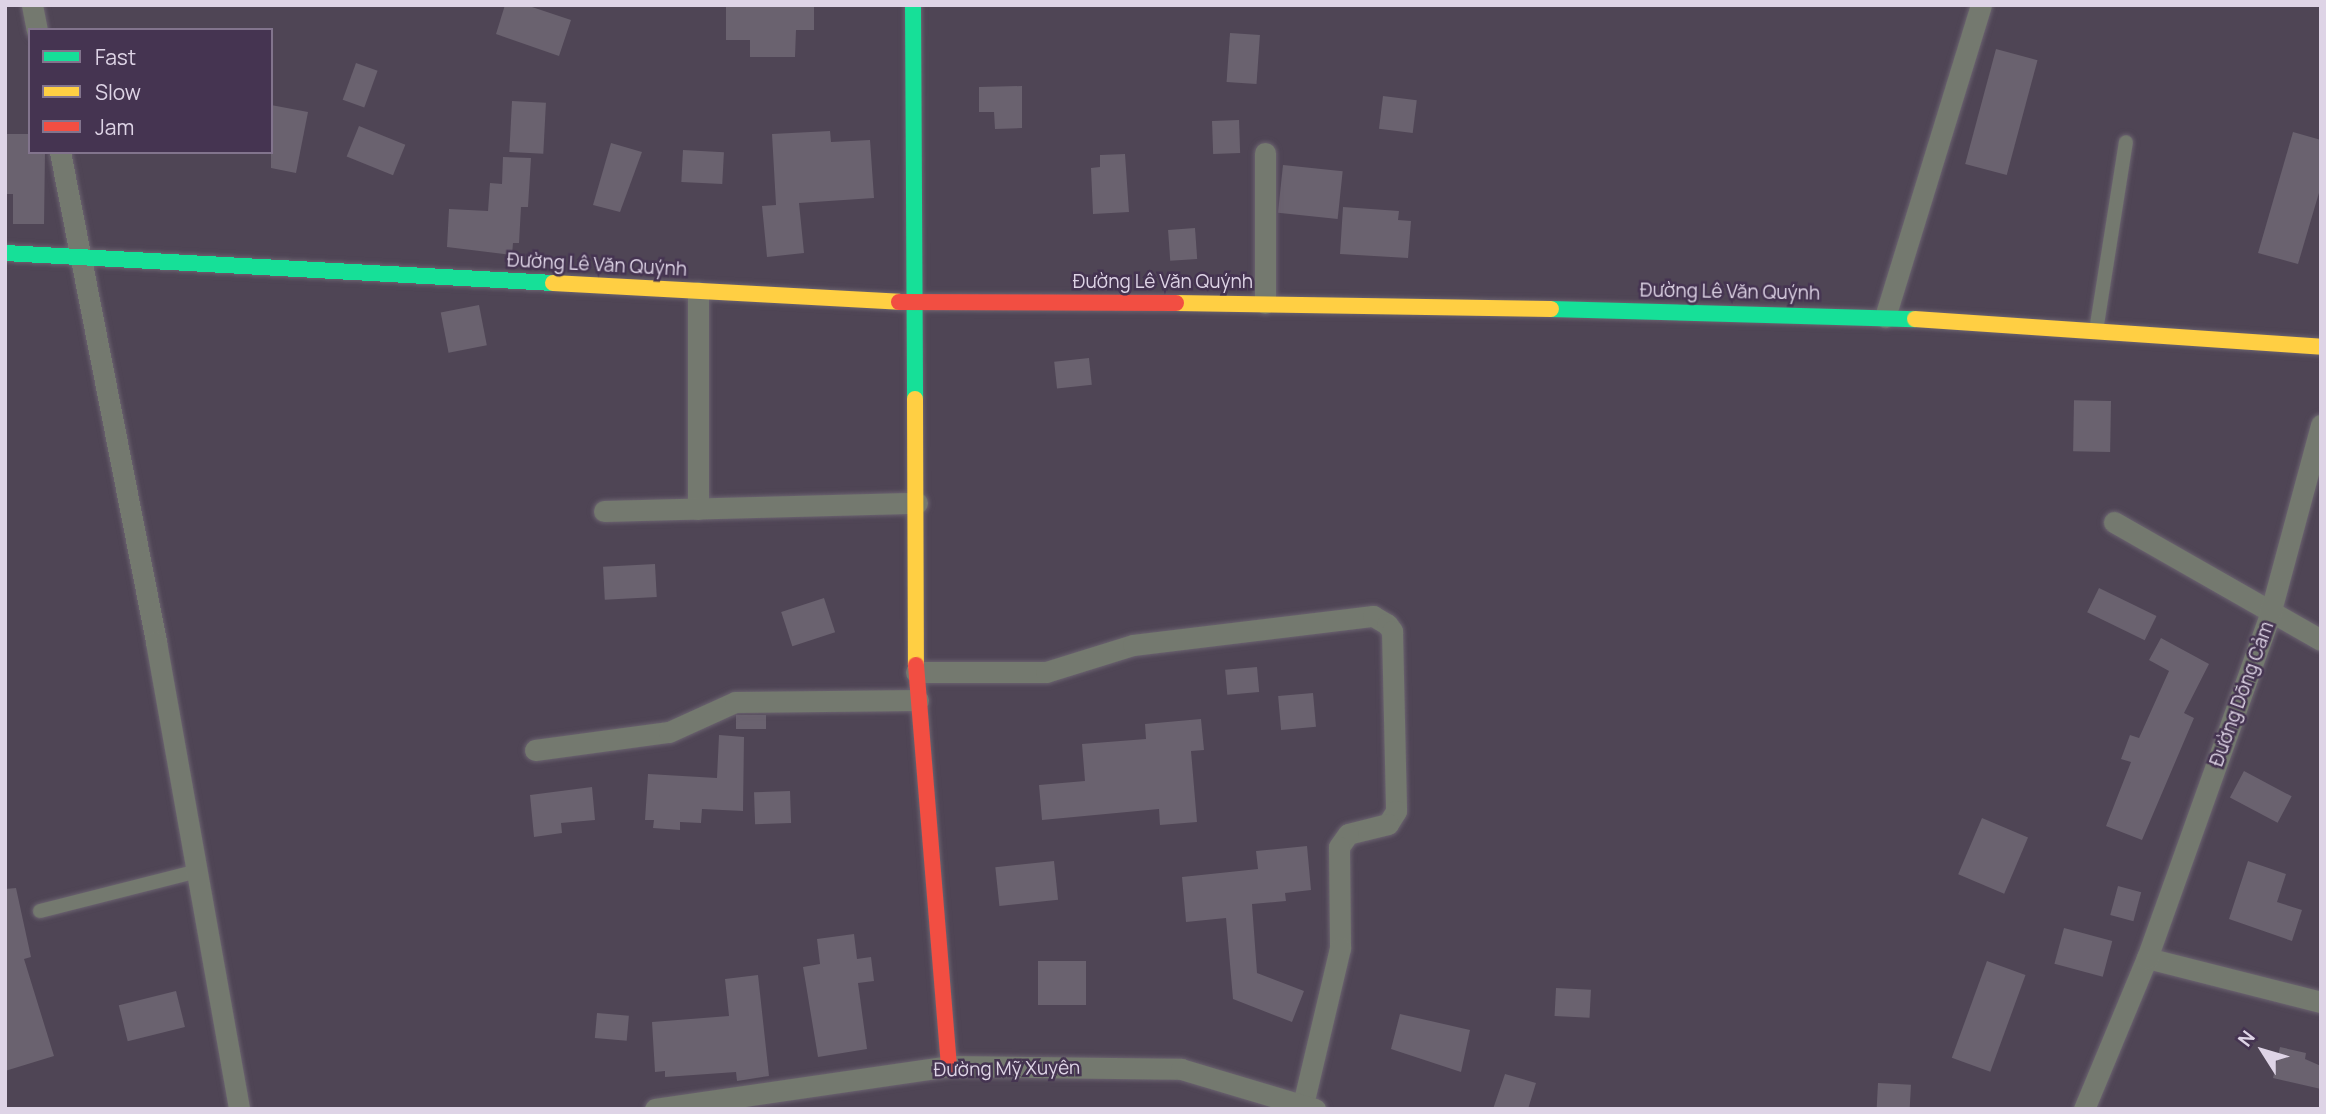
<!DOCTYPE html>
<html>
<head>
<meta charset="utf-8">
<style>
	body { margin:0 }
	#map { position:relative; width:2326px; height:1114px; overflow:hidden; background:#4f4555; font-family:Manrope,sans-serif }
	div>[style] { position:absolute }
	.building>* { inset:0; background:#6a626f; transform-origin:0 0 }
	.roads { filter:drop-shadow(0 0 2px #6b6370) drop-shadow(0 0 2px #6b6370) }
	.lane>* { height:14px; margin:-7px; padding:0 7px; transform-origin:7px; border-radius:7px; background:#74796f }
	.street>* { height:21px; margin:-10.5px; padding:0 10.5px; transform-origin:10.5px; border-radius:10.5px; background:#74796f }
	.fast>* { height:16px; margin:-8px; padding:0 8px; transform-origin:8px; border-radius:8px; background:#16e098 }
	.slow>* { height:16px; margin:-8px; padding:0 8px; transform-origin:8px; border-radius:8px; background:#ffcf43 }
	.jam>* { height:16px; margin:-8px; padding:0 8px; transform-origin:8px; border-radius:8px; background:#f24e42 }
	span { translate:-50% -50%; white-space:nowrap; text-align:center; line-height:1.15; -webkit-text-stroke:5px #453451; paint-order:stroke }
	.street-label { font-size:19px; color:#ded4e6 }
	.frame { position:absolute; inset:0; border:7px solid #ded4e6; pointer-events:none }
	.legend { position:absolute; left:28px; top:28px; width:245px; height:126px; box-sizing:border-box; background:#453451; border:2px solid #82748d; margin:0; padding:9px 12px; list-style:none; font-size:21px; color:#ded4e6 }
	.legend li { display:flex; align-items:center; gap:14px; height:35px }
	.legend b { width:35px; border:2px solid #82748d }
	.north { position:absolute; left:2228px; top:1016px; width:70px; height:70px; -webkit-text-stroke:5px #453451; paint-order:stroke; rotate:307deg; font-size:19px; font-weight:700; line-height:28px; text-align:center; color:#ded4e6 }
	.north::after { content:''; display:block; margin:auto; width:24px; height:32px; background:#ded4e6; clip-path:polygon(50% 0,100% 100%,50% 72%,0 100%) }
</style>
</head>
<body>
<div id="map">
	<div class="building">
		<div style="clip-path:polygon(505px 5px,526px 5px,571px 20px,559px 56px,496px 34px)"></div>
		<div style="clip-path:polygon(726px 5px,814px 5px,814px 30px,796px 30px,795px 57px,750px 57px,750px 40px,726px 40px)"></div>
		<div style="left:1230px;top:33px;width:30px;height:49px;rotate:4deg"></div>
		<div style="left:1996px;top:49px;width:43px;height:119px;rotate:15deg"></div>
		<div style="left:356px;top:63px;width:23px;height:39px;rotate:20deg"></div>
		<div style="clip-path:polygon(1022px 86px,1022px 128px,995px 129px,994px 112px,979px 112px,979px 87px)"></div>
		<div style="left:1383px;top:96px;width:34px;height:33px;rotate:7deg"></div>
		<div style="left:512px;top:101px;width:34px;height:51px;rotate:3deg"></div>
		<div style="clip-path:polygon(271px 105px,308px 112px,296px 173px,271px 168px)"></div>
		<div style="left:1239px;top:120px;width:33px;height:27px;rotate:88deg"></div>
		<div style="left:359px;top:126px;width:50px;height:33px;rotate:22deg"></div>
		<div style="clip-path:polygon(830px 131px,831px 142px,870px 140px,874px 198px,799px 203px,804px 253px,767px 257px,762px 206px,776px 205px,772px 134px)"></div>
		<div style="clip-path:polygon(2293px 132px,2321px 140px,2321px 186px,2298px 264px,2258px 253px)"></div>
		<div style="clip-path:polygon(5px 134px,30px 134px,30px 152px,45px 152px,44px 224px,13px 224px,13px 194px,5px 194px)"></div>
		<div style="clip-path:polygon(611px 143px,642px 152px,620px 212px,593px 205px)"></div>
		<div style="left:683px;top:150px;width:41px;height:32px;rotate:3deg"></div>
		<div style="clip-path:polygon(1125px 154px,1129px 212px,1093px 214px,1091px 168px,1100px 167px,1100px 155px)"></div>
		<div style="clip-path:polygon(503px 157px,531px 158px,528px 207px,521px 207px,519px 243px,513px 243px,512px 255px,447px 247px,449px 209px,488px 211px,490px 183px,502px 184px)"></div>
		<div style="left:1283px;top:165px;width:60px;height:48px;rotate:6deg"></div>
		<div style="clip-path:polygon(1343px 207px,1399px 211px,1398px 220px,1411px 221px,1408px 258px,1340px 254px)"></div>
		<div style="left:1195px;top:228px;width:31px;height:27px;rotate:86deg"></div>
		<div style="left:479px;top:305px;width:41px;height:39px;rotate:79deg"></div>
		<div style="left:1089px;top:358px;width:27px;height:35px;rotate:84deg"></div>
		<div style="left:2111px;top:401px;width:51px;height:37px;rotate:91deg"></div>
		<div style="left:655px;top:564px;width:33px;height:52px;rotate:87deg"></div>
		<div style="left:2099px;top:588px;width:64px;height:27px;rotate:26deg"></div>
		<div style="left:824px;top:598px;width:36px;height:45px;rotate:72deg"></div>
		<div style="clip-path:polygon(2161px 638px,2209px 664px,2184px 713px,2194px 718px,2142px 840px,2106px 826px,2131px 762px,2121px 759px,2130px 735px,2139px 738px,2169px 671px,2149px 660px)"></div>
		<div style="left:1257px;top:667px;width:25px;height:32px;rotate:85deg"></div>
		<div style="left:1313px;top:693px;width:34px;height:35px;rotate:85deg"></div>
		<div style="left:766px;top:715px;width:14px;height:30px;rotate:90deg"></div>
		<div style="clip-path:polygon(1201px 719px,1204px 750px,1191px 751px,1197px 822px,1160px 825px,1159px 809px,1042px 820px,1039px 785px,1085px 781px,1082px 744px,1146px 739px,1145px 724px)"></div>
		<div style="clip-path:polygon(719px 735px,744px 737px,743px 811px,702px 809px,701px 823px,680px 822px,680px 830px,653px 828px,654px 820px,645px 820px,648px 774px,717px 778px)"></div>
		<div style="left:2244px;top:771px;width:54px;height:30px;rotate:28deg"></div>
		<div style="clip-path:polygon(592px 787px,595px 820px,561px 823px,562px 833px,534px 837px,530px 795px)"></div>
		<div style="left:790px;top:791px;width:32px;height:36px;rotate:88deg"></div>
		<div style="left:1982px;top:818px;width:50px;height:61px;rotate:23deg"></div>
		<div style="clip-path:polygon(1307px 846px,1311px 890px,1285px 893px,1286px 901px,1252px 904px,1257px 973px,1304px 991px,1292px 1022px,1233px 999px,1226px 918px,1186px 922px,1182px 877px,1258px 869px,1256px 851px)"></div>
		<div style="left:1054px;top:861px;width:39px;height:59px;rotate:84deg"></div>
		<div style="clip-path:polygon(2248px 861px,2286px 874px,2277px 902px,2302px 910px,2292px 941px,2229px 919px)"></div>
		<div style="left:2118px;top:886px;width:24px;height:30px;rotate:15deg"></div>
		<div style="clip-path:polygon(16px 888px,31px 957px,24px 959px,54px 1056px,5px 1071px,5px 889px)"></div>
		<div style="left:2064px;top:928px;width:50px;height:37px;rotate:15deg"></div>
		<div style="clip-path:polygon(854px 934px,857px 959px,871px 957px,874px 981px,858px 983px,867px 1049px,818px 1057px,803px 967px,820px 964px,817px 939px)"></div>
		<div style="left:1086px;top:961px;width:44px;height:48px;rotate:90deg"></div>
		<div style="left:1987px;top:961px;width:41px;height:103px;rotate:20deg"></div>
		<div style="clip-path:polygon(758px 975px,769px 1076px,737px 1081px,736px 1072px,665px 1077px,665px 1071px,655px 1072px,652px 1022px,729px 1016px,725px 979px)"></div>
		<div style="left:1556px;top:988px;width:35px;height:28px;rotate:3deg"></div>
		<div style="left:176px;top:991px;width:37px;height:59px;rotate:76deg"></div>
		<div style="left:597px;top:1013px;width:32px;height:25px;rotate:5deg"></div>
		<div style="clip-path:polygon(1400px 1014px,1470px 1030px,1461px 1072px,1391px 1049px)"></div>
		<div style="clip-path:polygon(2280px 1047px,2306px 1053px,2305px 1059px,2321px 1066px,2321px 1089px,2273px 1078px)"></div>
		<div style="clip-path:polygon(1505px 1074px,1536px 1083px,1528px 1109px,1493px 1109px)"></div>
		<div style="left:1878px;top:1083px;width:33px;height:26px;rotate:3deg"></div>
	</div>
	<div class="roads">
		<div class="lane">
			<div style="left:2096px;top:331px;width:191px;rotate:-81deg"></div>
			<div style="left:40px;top:911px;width:163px;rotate:-14.2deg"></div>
		</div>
		<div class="street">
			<div style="left:32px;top:5px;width:25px;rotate:79deg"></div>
			<div style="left:60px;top:152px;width:499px;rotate:78.9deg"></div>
			<div style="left:156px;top:642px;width:474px;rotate:79.9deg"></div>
			<div style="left:1265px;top:153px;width:150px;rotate:90deg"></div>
			<div style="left:698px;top:292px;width:217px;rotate:90deg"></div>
			<div style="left:1885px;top:317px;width:326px;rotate:-72.9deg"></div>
			<div style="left:604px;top:511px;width:313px;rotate:-1.5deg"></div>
			<div style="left:2114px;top:522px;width:238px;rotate:29.7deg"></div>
			<div style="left:916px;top:672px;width:130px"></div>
			<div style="left:1046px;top:672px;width:91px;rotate:-17.2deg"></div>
			<div style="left:1133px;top:645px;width:242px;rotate:-6.9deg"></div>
			<div style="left:1373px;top:616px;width:16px;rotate:30deg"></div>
			<div style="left:1387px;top:624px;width:9px;rotate:54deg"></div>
			<div style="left:1392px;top:631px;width:180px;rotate:88.7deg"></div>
			<div style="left:1396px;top:811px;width:15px;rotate:122deg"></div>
			<div style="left:1388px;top:824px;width:41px;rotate:166deg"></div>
			<div style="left:1348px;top:834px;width:16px;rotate:125deg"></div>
			<div style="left:1339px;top:847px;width:101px;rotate:89.4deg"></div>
			<div style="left:1340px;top:948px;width:161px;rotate:103.3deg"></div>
			<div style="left:535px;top:750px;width:135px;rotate:-7.7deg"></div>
			<div style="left:669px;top:732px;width:72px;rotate:-24.4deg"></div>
			<div style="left:735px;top:702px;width:183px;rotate:-0.6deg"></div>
			<div style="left:2147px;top:958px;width:179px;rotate:14.2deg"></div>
			<div style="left:655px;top:1109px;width:297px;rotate:-8.3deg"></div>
			<div style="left:949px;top:1066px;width:232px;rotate:0.7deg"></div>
			<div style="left:1181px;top:1069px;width:140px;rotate:16.6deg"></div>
			<div style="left:2084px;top:1109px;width:164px;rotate:-67.4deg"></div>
			<div style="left:2147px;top:958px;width:365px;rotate:-70.3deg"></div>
			<div style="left:2270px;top:614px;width:196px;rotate:-74.9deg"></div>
		</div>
		<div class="fast">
			<div style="left:913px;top:5px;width:394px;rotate:89.7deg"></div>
			<div style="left:5px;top:253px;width:549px;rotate:3.13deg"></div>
			<div style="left:1551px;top:309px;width:364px;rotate:1.6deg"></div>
		</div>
		<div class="slow">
			<div style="left:553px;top:283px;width:347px;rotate:3.1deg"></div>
			<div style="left:1176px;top:303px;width:375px;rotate:0.9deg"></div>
			<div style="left:1915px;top:319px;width:407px;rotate:3.9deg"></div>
			<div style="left:915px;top:399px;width:266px;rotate:89.8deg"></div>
		</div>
		<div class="jam">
			<div style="left:899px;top:302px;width:277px;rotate:0.2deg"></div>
			<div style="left:916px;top:665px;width:402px;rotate:85.3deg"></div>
		</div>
	</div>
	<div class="street-label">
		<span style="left:597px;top:265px;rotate:3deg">Đường Lê Văn Quýnh</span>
		<span style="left:1163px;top:282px">Đường Lê Văn Quýnh</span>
		<span style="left:1730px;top:292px;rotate:1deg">Đường Lê Văn Quýnh</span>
		<span style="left:2242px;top:694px;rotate:-70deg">Đường Dõng Cảm</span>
		<span style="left:1007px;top:1069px;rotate:-1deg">Đường Mỹ Xuyên</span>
	</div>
	<div class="frame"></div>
	<ul class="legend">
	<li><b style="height:9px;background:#16e098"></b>Fast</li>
	<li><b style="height:9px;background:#ffcf43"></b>Slow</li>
	<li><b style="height:9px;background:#f24e42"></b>Jam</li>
	</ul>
	<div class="north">N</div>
</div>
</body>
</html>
